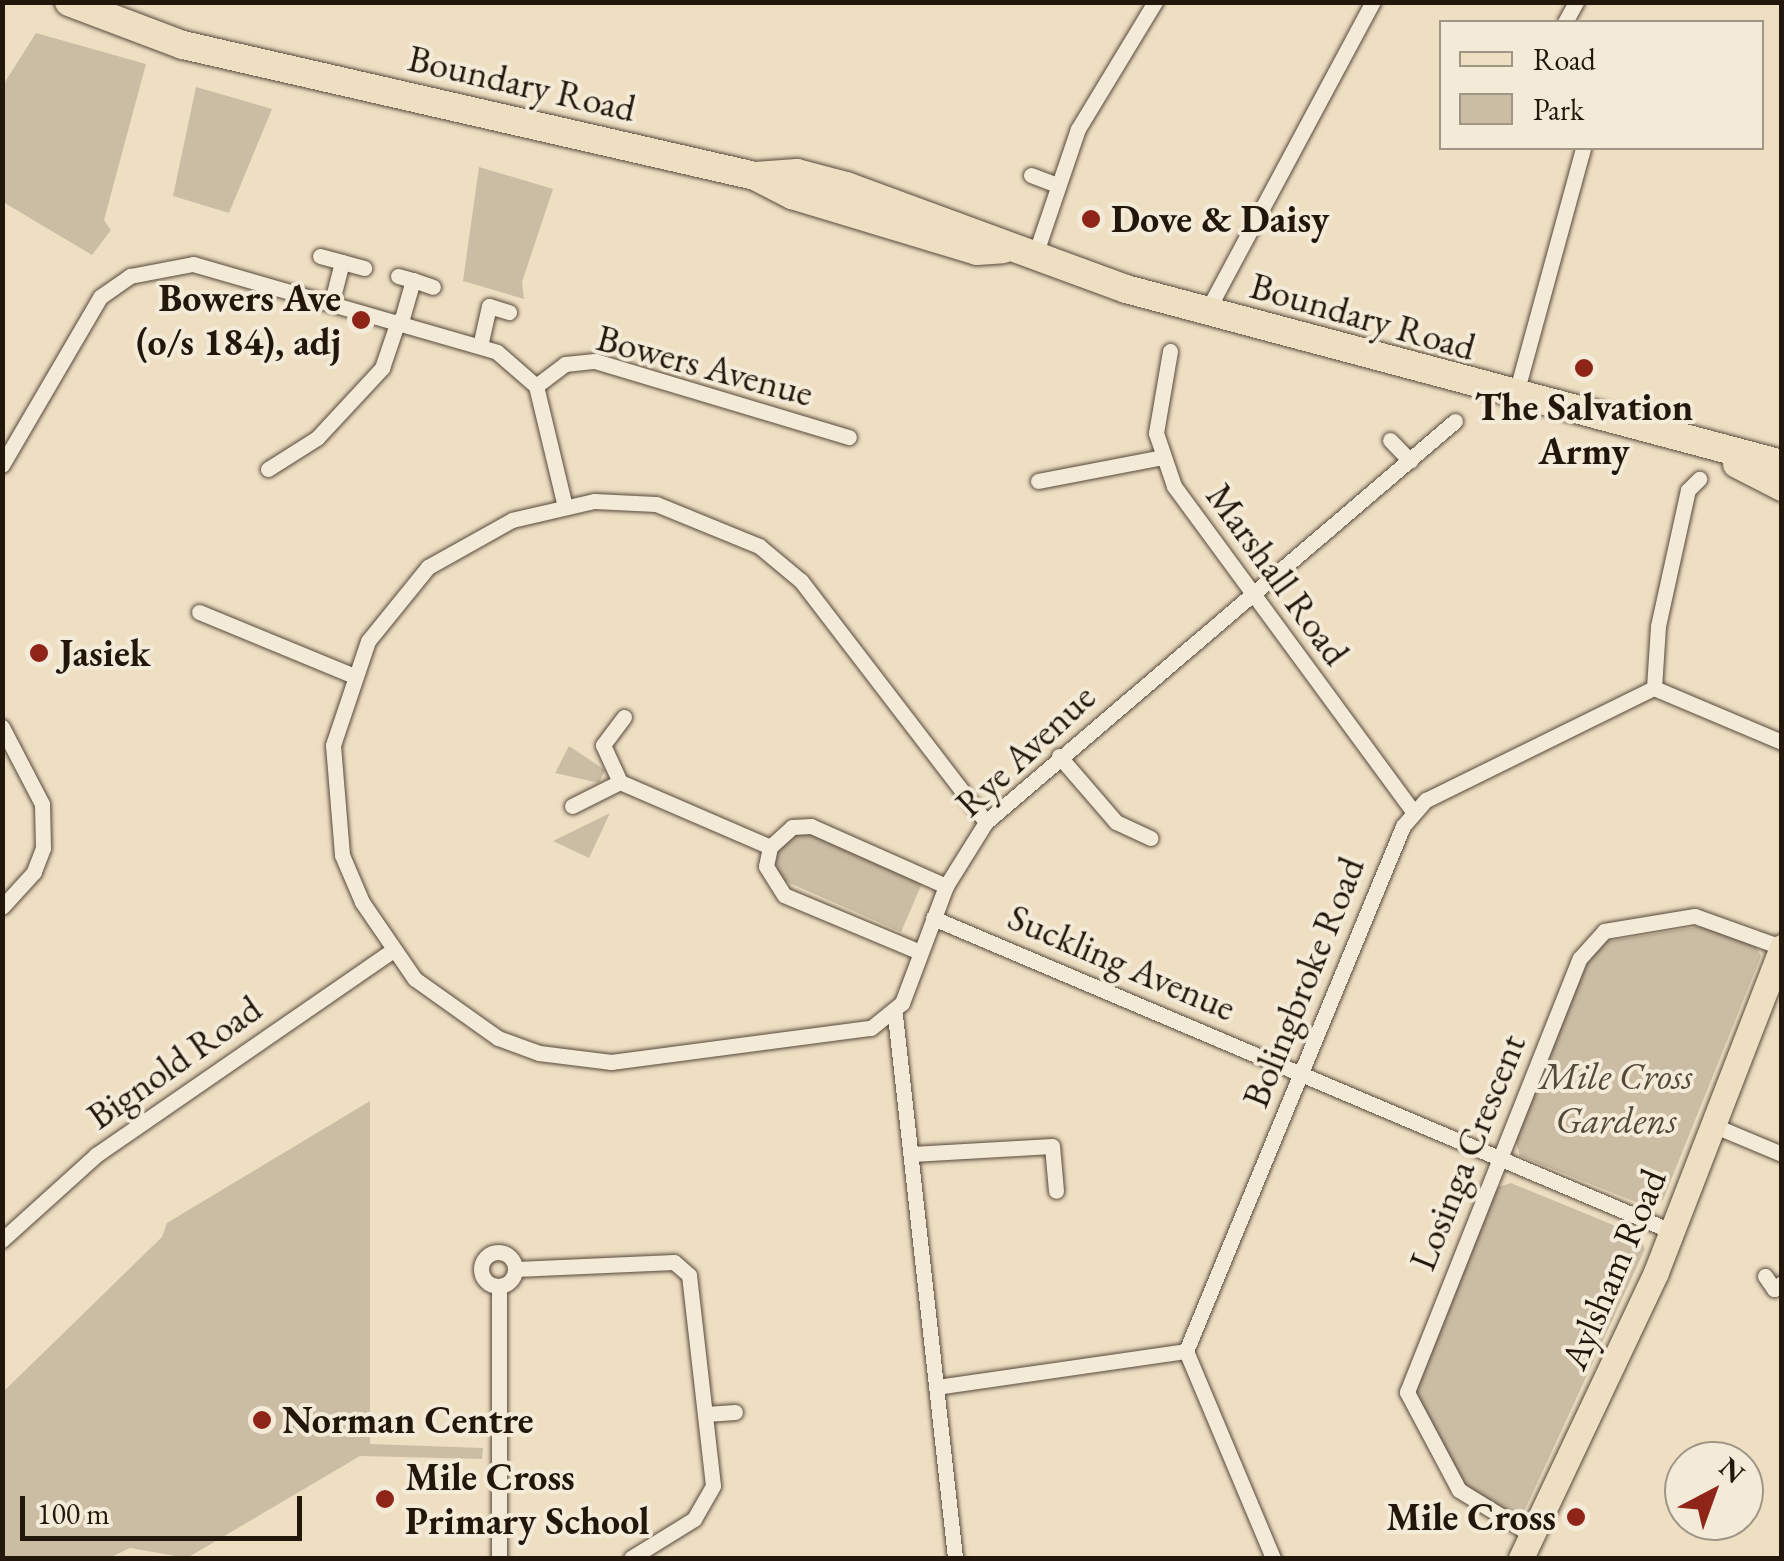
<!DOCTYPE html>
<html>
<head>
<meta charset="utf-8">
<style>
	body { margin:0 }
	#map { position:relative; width:1784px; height:1561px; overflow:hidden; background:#eedfc3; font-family:"EB Garamond",serif }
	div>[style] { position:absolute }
	.green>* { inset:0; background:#cbbda4 }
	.roads { filter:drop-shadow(0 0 2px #56493a) drop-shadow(0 0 2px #56493a) }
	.street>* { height:15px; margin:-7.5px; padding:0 7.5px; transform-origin:7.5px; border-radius:7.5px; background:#f4ead8 }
	.street>.ring { margin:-7.5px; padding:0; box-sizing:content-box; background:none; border:15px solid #f4ead8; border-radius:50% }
	.primary>* { height:25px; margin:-12.5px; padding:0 12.5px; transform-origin:12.5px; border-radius:12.5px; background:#eedfc3 }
	.highway>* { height:28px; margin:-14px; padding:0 14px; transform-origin:14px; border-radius:14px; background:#eedfc3 }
	.dots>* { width:28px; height:28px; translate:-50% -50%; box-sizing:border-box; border:5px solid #f4ead8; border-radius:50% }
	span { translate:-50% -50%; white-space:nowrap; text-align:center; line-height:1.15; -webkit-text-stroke:8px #f4ead8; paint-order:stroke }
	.street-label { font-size:38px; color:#23170c }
	.poi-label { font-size:38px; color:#23170c; font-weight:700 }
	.left { translate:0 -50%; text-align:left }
	.right { translate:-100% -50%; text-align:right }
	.park-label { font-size:38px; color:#55493a; font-style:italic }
	.frame { position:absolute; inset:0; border:5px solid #23170c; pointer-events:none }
	.legend { position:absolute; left:1439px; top:20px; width:325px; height:130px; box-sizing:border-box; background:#f4ead8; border:2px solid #a09686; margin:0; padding:12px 18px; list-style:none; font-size:30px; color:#23170c }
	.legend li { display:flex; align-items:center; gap:20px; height:50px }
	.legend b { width:50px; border:2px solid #a09686 }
	.north { position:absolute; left:1664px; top:1441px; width:100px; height:100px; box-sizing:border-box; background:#f4ead8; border:2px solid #a09686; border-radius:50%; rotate:41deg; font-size:28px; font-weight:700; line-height:40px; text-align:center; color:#23170c }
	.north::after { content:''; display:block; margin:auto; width:35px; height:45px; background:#8f2418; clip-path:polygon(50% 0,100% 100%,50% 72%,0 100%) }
	.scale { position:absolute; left:20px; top:1496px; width:282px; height:45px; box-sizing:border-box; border:5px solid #23170c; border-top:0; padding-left:12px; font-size:30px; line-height:35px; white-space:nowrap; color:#23170c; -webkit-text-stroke:8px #f4ead8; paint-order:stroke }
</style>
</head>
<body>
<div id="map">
	<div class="green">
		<div style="clip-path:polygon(36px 33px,146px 64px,104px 220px,111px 230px,92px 255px,3px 202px,3px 85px)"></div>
		<div style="clip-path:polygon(196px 87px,272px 109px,229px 213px,173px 196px)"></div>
		<div style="clip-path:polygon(479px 167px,553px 189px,522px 282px,524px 299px,463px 281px)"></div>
		<div style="clip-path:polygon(569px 746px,605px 770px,599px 783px,555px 773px)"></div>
		<div style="clip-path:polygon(610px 813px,589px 858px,553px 841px)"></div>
		<div style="clip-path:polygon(809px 832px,924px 879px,901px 932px,778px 878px,775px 851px,795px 833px)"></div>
		<div style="clip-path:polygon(1703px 926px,1756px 947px,1761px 956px,1663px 1200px,1643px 1205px,1520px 1156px,1514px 1135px,1587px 958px,1602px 942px)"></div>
		<div style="clip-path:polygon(370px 1101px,370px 1444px,483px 1448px,482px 1459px,360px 1456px,187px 1558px,130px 1548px,109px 1558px,3px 1558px,3px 1392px,162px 1237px,167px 1223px)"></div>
		<div style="clip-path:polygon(1511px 1183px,1640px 1236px,1645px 1249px,1522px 1516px,1512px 1518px,1473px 1499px,1415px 1405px,1414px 1383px,1495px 1188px)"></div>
	</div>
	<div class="roads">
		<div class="street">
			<div style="left:1565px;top:22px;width:23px;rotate:-61deg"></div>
			<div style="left:1031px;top:175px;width:28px;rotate:21deg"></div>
			<div style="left:320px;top:256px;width:23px;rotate:15deg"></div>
			<div style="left:1034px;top:258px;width:136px;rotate:-71.2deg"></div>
			<div style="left:1078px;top:129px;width:149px;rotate:-58.8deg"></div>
			<div style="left:398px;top:276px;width:16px;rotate:15deg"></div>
			<div style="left:413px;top:280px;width:44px;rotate:105.9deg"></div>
			<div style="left:413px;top:280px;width:21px;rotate:19deg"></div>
			<div style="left:332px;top:301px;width:40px;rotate:-75.6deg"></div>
			<div style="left:342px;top:262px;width:23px;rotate:15deg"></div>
			<div style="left:1207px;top:311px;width:351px;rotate:-61.8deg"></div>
			<div style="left:480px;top:346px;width:41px;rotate:-77.3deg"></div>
			<div style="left:489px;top:306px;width:21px;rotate:17deg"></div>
			<div style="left:1170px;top:351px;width:83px;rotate:99.7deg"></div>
			<div style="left:1156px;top:433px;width:56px;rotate:71.2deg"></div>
			<div style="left:1174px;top:486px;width:403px;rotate:53.7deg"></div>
			<div style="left:536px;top:386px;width:36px;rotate:-37deg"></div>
			<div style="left:565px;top:364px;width:30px;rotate:-6deg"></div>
			<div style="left:595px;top:361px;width:265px;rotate:16.7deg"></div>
			<div style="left:1515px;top:397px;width:258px;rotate:-74.7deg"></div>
			<div style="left:1390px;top:440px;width:29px;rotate:46deg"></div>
			<div style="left:2px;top:465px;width:194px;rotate:-59.7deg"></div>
			<div style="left:100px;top:297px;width:37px;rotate:-35deg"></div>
			<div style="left:130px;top:276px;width:64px;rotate:-10.8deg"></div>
			<div style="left:193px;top:264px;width:316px;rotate:16.1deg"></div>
			<div style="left:497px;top:352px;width:52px;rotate:41.1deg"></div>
			<div style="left:536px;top:386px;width:124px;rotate:76.5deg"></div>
			<div style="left:268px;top:469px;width:58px;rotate:-32.3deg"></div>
			<div style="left:317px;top:438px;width:96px;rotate:-47.1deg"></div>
			<div style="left:382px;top:368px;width:50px;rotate:-71.2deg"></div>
			<div style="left:1038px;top:481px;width:127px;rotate:-10.9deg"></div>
			<div style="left:199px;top:612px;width:165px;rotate:22.4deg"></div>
			<div style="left:1654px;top:688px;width:62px;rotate:-86.3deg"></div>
			<div style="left:1658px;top:626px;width:139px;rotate:-77.6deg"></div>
			<div style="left:1688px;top:490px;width:16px;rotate:-45deg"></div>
			<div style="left:624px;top:717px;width:35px;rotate:127deg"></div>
			<div style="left:603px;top:745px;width:41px;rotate:65.3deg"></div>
			<div style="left:620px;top:782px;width:163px;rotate:23.4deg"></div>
			<div style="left:2px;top:727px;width:87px;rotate:62.5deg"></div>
			<div style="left:42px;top:804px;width:44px;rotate:88.7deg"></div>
			<div style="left:43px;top:848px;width:26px;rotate:111deg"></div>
			<div style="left:34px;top:872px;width:47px;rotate:132.4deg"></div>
			<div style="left:1059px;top:756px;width:87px;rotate:49.2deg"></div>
			<div style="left:1116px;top:822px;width:38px;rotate:25deg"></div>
			<div style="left:572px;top:806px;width:54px;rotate:-26.6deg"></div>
			<div style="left:986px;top:822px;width:304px;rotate:-127.5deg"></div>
			<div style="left:801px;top:581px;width:55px;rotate:-140.2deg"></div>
			<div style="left:759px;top:546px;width:111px;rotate:-157.8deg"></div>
			<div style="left:656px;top:504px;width:62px;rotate:-177.2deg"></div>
			<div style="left:594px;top:501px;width:84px;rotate:167deg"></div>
			<div style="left:512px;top:520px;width:96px;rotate:150.8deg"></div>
			<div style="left:428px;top:567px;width:95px;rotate:129deg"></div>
			<div style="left:368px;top:641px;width:110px;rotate:108.6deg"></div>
			<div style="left:333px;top:745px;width:110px;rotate:85.3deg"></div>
			<div style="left:342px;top:855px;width:51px;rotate:66.9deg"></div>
			<div style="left:362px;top:902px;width:93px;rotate:55.5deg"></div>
			<div style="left:415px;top:979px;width:102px;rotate:35.4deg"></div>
			<div style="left:498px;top:1038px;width:44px;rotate:20.1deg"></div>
			<div style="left:539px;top:1053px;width:73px;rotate:7.1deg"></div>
			<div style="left:611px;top:1062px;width:262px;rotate:-7.5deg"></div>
			<div style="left:871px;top:1028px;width:40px;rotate:-39deg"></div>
			<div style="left:902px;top:1003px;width:125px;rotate:-69.4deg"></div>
			<div style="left:946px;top:886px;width:75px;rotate:-58deg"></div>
			<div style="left:986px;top:822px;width:617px;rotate:-40.53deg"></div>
			<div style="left:933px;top:918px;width:802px;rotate:22.98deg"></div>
			<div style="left:920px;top:952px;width:147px;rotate:-157.3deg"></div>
			<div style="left:784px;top:895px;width:34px;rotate:-122deg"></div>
			<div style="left:766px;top:866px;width:19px;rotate:-78deg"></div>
			<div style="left:770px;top:847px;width:30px;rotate:-42deg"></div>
			<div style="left:792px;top:827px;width:19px;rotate:-3deg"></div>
			<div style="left:811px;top:826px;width:148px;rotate:24deg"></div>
			<div style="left:895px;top:1015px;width:546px;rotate:83.69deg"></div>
			<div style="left:1715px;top:1126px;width:73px;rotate:22.7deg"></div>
			<div style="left:912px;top:1154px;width:140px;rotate:-3.3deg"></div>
			<div style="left:1052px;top:1146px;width:45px;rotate:84.9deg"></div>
			<div style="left:2px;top:1240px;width:127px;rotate:-42.1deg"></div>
			<div style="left:96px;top:1155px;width:361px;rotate:-34.6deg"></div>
			<div class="ring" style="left:481px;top:1252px;width:19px;height:19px"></div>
			<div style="left:516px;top:1269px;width:158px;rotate:-2.5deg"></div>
			<div style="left:674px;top:1262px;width:20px;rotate:41deg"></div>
			<div style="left:689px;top:1275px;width:212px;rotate:83.5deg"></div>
			<div style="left:713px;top:1486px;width:38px;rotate:120deg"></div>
			<div style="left:694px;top:1519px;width:74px;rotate:148.2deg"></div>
			<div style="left:1765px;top:1276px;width:16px;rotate:55deg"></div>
			<div style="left:1774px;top:1289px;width:10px;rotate:-37deg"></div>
			<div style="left:499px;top:1286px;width:272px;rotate:90deg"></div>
			<div style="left:936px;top:1387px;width:253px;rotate:-8.2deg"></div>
			<div style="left:706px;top:1414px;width:29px;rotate:-4deg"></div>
			<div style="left:1532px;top:1535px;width:86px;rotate:-148.3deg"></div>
			<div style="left:1459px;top:1490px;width:111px;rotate:-118deg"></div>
			<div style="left:1407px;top:1392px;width:467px;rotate:-68.3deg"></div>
			<div style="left:1580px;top:958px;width:36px;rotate:-48deg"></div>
			<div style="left:1604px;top:931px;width:92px;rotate:-9.4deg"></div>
			<div style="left:1695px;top:916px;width:91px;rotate:19.8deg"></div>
			<div style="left:1273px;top:1558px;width:225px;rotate:-112.8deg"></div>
			<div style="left:1186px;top:1351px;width:568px;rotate:-67.54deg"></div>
			<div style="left:1403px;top:826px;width:35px;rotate:-49deg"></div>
			<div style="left:1426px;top:800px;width:254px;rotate:-26.2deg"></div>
			<div style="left:1654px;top:688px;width:139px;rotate:22.9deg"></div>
		</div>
		<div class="primary">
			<div style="left:1521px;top:1558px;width:316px;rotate:-64.7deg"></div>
			<div style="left:1656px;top:1272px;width:349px;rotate:-68.8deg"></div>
		</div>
		<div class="highway">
			<div style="left:69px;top:2px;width:122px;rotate:20.7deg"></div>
			<div style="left:183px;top:45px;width:587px;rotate:12.9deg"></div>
			<div style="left:755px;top:176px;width:42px;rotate:27.2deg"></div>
			<div style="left:792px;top:195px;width:193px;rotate:16.8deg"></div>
			<div style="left:977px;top:251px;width:26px;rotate:-4deg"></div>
			<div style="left:755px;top:176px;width:42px;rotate:-4.1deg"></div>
			<div style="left:797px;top:173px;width:51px;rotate:14.9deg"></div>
			<div style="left:846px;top:186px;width:298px;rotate:20.2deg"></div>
			<div style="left:1126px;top:289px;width:679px;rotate:14.94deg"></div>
			<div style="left:1737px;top:464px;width:51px;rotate:27.1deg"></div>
		</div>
	</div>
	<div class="dots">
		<div style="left:1091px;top:219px;background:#8f2418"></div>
		<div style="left:361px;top:320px;background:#8f2418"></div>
		<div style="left:1584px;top:368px;background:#8f2418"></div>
		<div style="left:39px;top:653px;background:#8f2418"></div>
		<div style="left:262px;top:1420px;background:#8f2418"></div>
		<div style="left:385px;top:1499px;background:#8f2418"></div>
		<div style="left:1576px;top:1517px;background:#8f2418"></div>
	</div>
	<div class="street-label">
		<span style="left:522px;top:83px;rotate:13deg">Boundary Road</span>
		<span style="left:1363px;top:316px;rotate:16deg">Boundary Road</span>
		<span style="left:705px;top:365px;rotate:15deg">Bowers Avenue</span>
		<span style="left:1278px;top:574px;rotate:54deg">Marshall Road</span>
		<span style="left:1025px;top:750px;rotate:-43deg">Rye Avenue</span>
		<span style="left:1122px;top:962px;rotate:23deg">Suckling Avenue</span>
		<span style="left:1303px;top:982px;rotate:-68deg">Bolingbroke Road</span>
		<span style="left:174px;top:1062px;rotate:-35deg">Bignold Road</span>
		<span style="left:1467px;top:1152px;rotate:-68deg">Losinga Crescent</span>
		<span style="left:1613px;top:1269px;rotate:-67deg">Aylsham Road</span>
	</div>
	<div class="poi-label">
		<span class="left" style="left:1111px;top:219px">Dove &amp; Daisy</span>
		<span class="right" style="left:341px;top:320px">Bowers Ave<br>(o/s 184), adj</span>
		<span style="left:1584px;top:429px">The Salvation<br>Army</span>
		<span class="left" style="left:59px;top:653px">Jasiek</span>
		<span class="left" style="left:282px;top:1420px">Norman Centre</span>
		<span class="left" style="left:405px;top:1499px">Mile Cross<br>Primary School</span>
		<span class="right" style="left:1556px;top:1517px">Mile Cross</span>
	</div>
	<div class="park-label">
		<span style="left:1616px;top:1098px">Mile Cross<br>Gardens</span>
	</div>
	<div class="frame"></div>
	<ul class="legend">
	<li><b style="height:12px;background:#eedfc3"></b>Road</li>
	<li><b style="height:28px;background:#cbbda4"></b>Park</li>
	</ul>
	<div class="north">N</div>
	<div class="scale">100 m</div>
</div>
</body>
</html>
